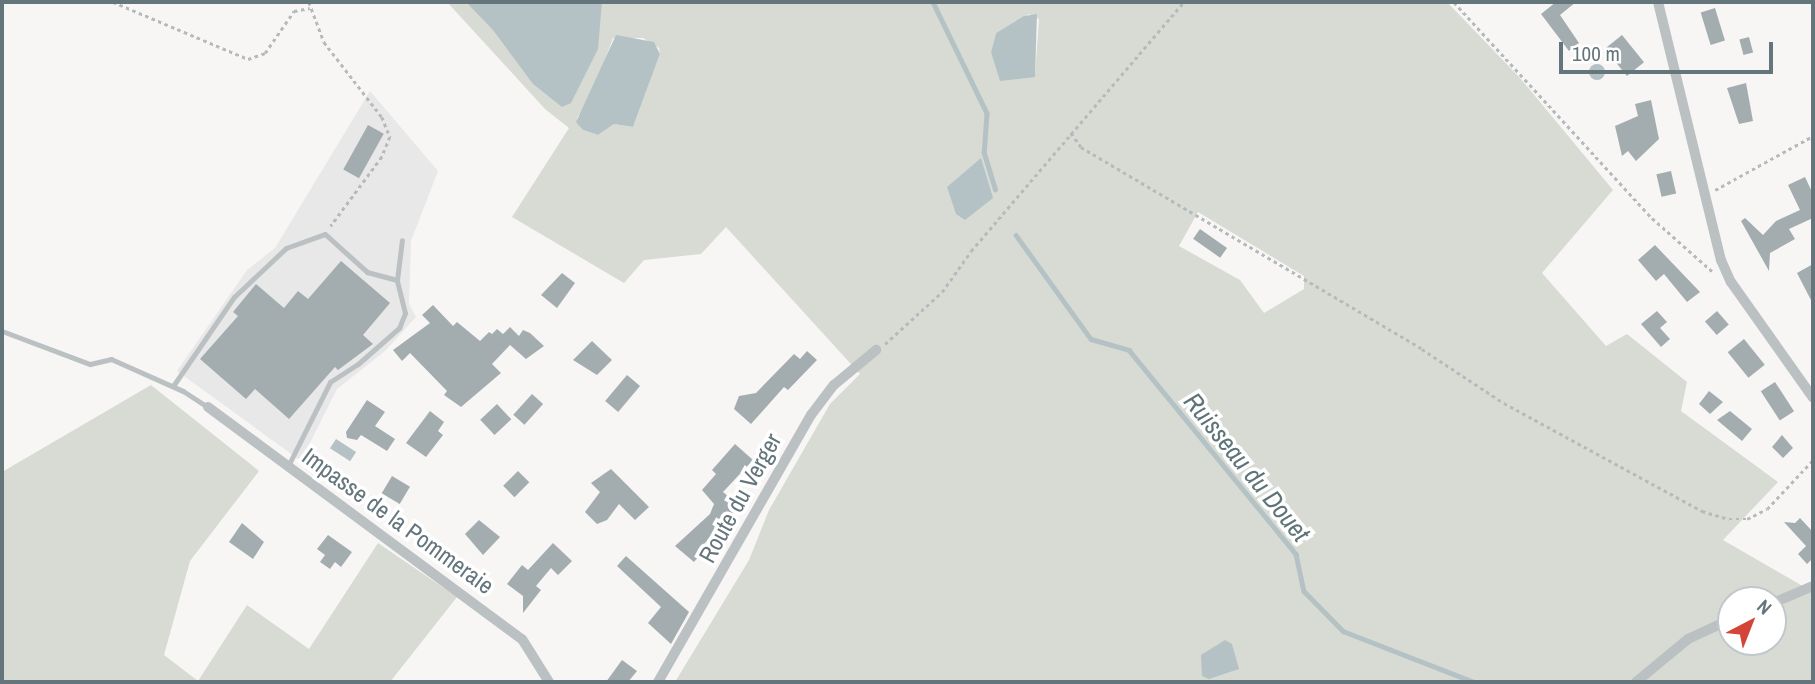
<!DOCTYPE html>
<html>
<head>
<meta charset="utf-8">
<style>
	body { margin:0 }
	#map { position:relative; width:1815px; height:684px; overflow:hidden; background:#f7f6f4; font-family:"Archivo Narrow",sans-serif }
	div>[style] { position:absolute }
	.built>* { inset:0; background:#e7e8e7 }
	.green>* { inset:0; background:#d7dbd3 }
	.water>* { inset:0; background:#b5c2c5; transform-origin:0 0 }
	.round { border-radius:50% }
	.stream>* { height:4.5px; margin:-2.25px; padding:0 2.25px; transform-origin:2.25px; border-radius:2.25px; background:#b5c2c5 }
	.building>* { inset:0; background:#a3adb0; transform-origin:0 0 }
	.path>* { height:2.5px; margin-top:-1.25px; transform-origin:0; background:repeating-linear-gradient(90deg,#b6babc 0 3.5px,transparent 0 7px) }
	.service>* { height:5px; margin:-2.5px; padding:0 2.5px; transform-origin:2.5px; border-radius:2.5px; background:#bbc1c3 }
	.minor>* { height:10px; margin:-5px; padding:0 5px; transform-origin:5px; border-radius:5px; background:#bbc1c3 }
	span { translate:-50% -50%; white-space:nowrap; text-align:center; line-height:1.15; -webkit-text-stroke:7px #fff; paint-order:stroke }
	.street-label { font-size:24px; color:#64757c }
	.water-label { font-size:26px; color:#5f7478; font-style:italic }
	.frame { position:absolute; inset:0; border:4px solid #64757c; pointer-events:none }
	.north { position:absolute; left:1717px; top:586px; width:70px; height:70px; box-sizing:border-box; background:#fff; border:2px solid #c1c8cb; border-radius:50%; rotate:42deg; font-size:19px; font-weight:700; line-height:28px; text-align:center; color:#64757c }
	.north::after { content:''; display:block; margin:auto; width:24px; height:32px; background:#d34637; clip-path:polygon(50% 0,100% 100%,50% 72%,0 100%) }
	.scale { position:absolute; left:1559px; top:42px; width:214px; height:32px; box-sizing:border-box; border:4px solid #64757c; border-top:0; padding-left:9px; font-size:21px; line-height:24px; white-space:nowrap; color:#64757c; -webkit-text-stroke:5px #fff; paint-order:stroke }
</style>
</head>
<body>
<div id="map">
	<div class="built">
		<div style="clip-path:polygon(370px 91px,438px 171px,411px 241px,409px 304px,416px 317px,385px 351px,337px 389px,301px 461px,177px 371px,247px 270px,275px 248px)"></div>
	</div>
	<div class="green">
		<div style="clip-path:polygon(evenodd,447px 2px,1447px 2px,1520px 78px,1613px 190px,1542px 273px,1606px 346px,1627px 334px,1687px 382px,1681px 411px,1778px 482px,1723px 540px,1813px 592px,1813px 682px,675px 682px,749px 560px,769px 510px,830px 404px,860px 374px,726px 227px,701px 254px,644px 260px,624px 283px,512px 217px,569px 128px,545px 109px,447px 2px,1029px 14px,1039px 19px,1035px 75px,991px 52px,996px 33px,1029px 14px,447px 2px,613px 38px,643px 38px,659px 48px,660px 54px,633px 127px,614px 124px,598px 135px,583px 130px,577px 118px,594px 90px,613px 38px,447px 2px,1198px 212px,1304px 276px,1304px 289px,1264px 313px,1240px 280px,1179px 246px,1198px 212px,447px 2px,1731px 600px,1773px 600px,1773px 642px,1731px 642px,1731px 600px)"></div>
		<div style="clip-path:polygon(151px 385px,259px 471px,190px 561px,164px 655px,198px 681px,247px 605px,309px 649px,378px 543px,457px 597px,390px 682px,2px 682px,2px 472px)"></div>
	</div>
	<div class="water">
		<div style="clip-path:polygon(466px 2px,602px 2px,598px 49px,571px 103px,562px 107px,533px 84px,493px 30px)"></div>
		<div style="clip-path:polygon(1037px 14px,1035px 77px,1000px 81px,991px 52px,996px 33px,1024px 16px)"></div>
		<div style="clip-path:polygon(616px 35px,654px 42px,660px 54px,633px 127px,614px 124px,598px 135px,583px 130px,576px 122px)"></div>
		<div class="round" style="left:1589px;top:64px;width:16px;height:16px"></div>
		<div style="clip-path:polygon(981px 158px,993px 198px,965px 220px,956px 214px,947px 187px)"></div>
		<div style="left:336px;top:439px;width:24px;height:11px;rotate:33deg"></div>
		<div style="clip-path:polygon(1225px 640px,1232px 644px,1239px 669px,1209px 679px,1202px 676px,1201px 655px)"></div>
	</div>
	<div class="stream">
		<div style="left:933px;top:2px;width:123px;rotate:64.1deg"></div>
		<div style="left:987px;top:113px;width:39px;rotate:94deg"></div>
		<div style="left:984px;top:152px;width:39px;rotate:73deg"></div>
		<div style="left:1016px;top:235px;width:128px;rotate:54.2deg"></div>
		<div style="left:1091px;top:339px;width:40px;rotate:16deg"></div>
		<div style="left:1129px;top:350px;width:264px;rotate:50.7deg"></div>
		<div style="left:1296px;top:554px;width:38px;rotate:78deg"></div>
		<div style="left:1304px;top:591px;width:56px;rotate:45.7deg"></div>
		<div style="left:1343px;top:631px;width:141px;rotate:21.3deg"></div>
	</div>
	<div class="building">
		<div style="clip-path:polygon(1556px 2px,1576px 2px,1560px 15px,1579px 43px,1569px 51px,1541px 14px)"></div>
		<div style="left:1715px;top:8px;width:34px;height:15px;rotate:73deg"></div>
		<div style="left:1622px;top:35px;width:35px;height:22px;rotate:51deg"></div>
		<div style="left:1749px;top:37px;width:16px;height:10px;rotate:75deg"></div>
		<div style="clip-path:polygon(1746px 83px,1753px 121px,1739px 124px,1727px 88px)"></div>
		<div style="clip-path:polygon(1651px 100px,1659px 139px,1636px 161px,1628px 151px,1622px 156px,1615px 126px,1638px 116px,1635px 104px)"></div>
		<div style="left:368px;top:125px;width:18px;height:51px;rotate:29deg"></div>
		<div style="left:1671px;top:171px;width:23px;height:15px;rotate:77deg"></div>
		<div style="clip-path:polygon(1805px 177px,1813px 194px,1813px 218px,1789px 229px,1795px 239px,1770px 253px,1769px 271px,1741px 221px,1745px 218px,1763px 235px,1776px 221px,1800px 210px,1788px 185px)"></div>
		<div style="left:1200px;top:229px;width:33px;height:12px;rotate:35deg"></div>
		<div style="clip-path:polygon(1655px 245px,1700px 292px,1687px 302px,1664px 274px,1656px 281px,1638px 260px)"></div>
		<div style="clip-path:polygon(341px 261px,390px 303px,363px 335px,373px 344px,338px 370px,335px 367px,289px 419px,255px 389px,246px 399px,200px 359px,238px 316px,233px 312px,256px 284px,284px 308px,298px 291px,308px 299px)"></div>
		<div style="clip-path:polygon(1813px 264px,1813px 304px,1797px 273px)"></div>
		<div style="clip-path:polygon(562px 273px,575px 283px,557px 308px,541px 295px)"></div>
		<div style="clip-path:polygon(433px 305px,453px 326px,457px 322px,480px 341px,489px 332px,492px 334px,497px 329px,503px 334px,510px 327px,519px 336px,523px 330px,530px 333px,544px 346px,526px 359px,510px 345px,492px 364px,501px 373px,461px 407px,444px 395px,447px 391px,410px 353px,402px 361px,393px 350px,430px 323px,422px 315px)"></div>
		<div style="clip-path:polygon(1657px 311px,1667px 322px,1660px 328px,1670px 339px,1661px 347px,1641px 324px)"></div>
		<div style="left:1717px;top:311px;width:18px;height:16px;rotate:49deg"></div>
		<div style="left:1744px;top:339px;width:33px;height:21px;rotate:51deg"></div>
		<div style="clip-path:polygon(592px 341px,612px 360px,597px 375px,573px 360px)"></div>
		<div style="clip-path:polygon(807px 351px,817px 360px,788px 390px,784px 387px,751px 424px,734px 409px,739px 396px,756px 393px,794px 354px,800px 359px)"></div>
		<div style="left:627px;top:375px;width:17px;height:34px;rotate:40deg"></div>
		<div style="left:1775px;top:382px;width:35px;height:17px;rotate:57deg"></div>
		<div style="clip-path:polygon(1709px 391px,1723px 402px,1710px 414px,1699px 404px)"></div>
		<div style="left:532px;top:394px;width:15px;height:28px;rotate:42deg"></div>
		<div style="clip-path:polygon(367px 400px,385px 412px,375px 426px,395px 439px,387px 451px,361px 435px,357px 440px,347px 438px,346px 432px)"></div>
		<div style="left:497px;top:404px;width:21px;height:23px;rotate:47deg"></div>
		<div style="clip-path:polygon(430px 411px,444px 422px,438px 431px,443px 435px,426px 457px,406px 443px)"></div>
		<div style="clip-path:polygon(1730px 411px,1752px 429px,1742px 441px,1717px 420px)"></div>
		<div style="clip-path:polygon(1782px 435px,1793px 448px,1783px 458px,1772px 447px)"></div>
		<div style="clip-path:polygon(735px 444px,753px 460px,723px 492px,740px 506px,705px 543px,708px 545px,694px 562px,675px 546px,710px 514px,714px 504px,702px 490px,716px 474px,712px 470px)"></div>
		<div style="clip-path:polygon(611px 469px,649px 507px,635px 520px,619px 504px,607px 520px,597px 524px,585px 512px,600px 492px,591px 483px)"></div>
		<div style="left:518px;top:471px;width:16px;height:21px;rotate:45deg"></div>
		<div style="left:392px;top:476px;width:21px;height:20px;rotate:31deg"></div>
		<div style="clip-path:polygon(1800px 518px,1813px 532px,1813px 558px,1807px 564px,1798px 554px,1806px 546px,1784px 522px,1795px 523px)"></div>
		<div style="clip-path:polygon(479px 520px,500px 537px,483px 555px,465px 534px)"></div>
		<div style="clip-path:polygon(242px 523px,264px 542px,253px 559px,229px 542px)"></div>
		<div style="clip-path:polygon(328px 535px,352px 552px,341px 567px,335px 562px,330px 569px,320px 562px,325px 555px,317px 549px)"></div>
		<div style="clip-path:polygon(553px 543px,572px 561px,558px 575px,551px 568px,536px 586px,541px 590px,523px 613px,523px 596px,507px 584px,522px 565px,528px 570px)"></div>
		<div style="clip-path:polygon(626px 556px,689px 612px,671px 644px,648px 623px,661px 607px,617px 566px)"></div>
		<div style="clip-path:polygon(622px 660px,637px 671px,628px 682px,606px 682px)"></div>
	</div>
	<div class="path">
		<div style="left:113px;top:2px;width:147px;rotate:22.9deg"></div>
		<div style="left:248px;top:59px;width:18px;rotate:-19deg"></div>
		<div style="left:265px;top:53px;width:51px;rotate:-55.4deg"></div>
		<div style="left:294px;top:11px;width:16px;rotate:-11deg"></div>
		<div style="left:309px;top:2px;width:43px;rotate:69.4deg"></div>
		<div style="left:324px;top:42px;width:95px;rotate:52.3deg"></div>
		<div style="left:382px;top:117px;width:22px;rotate:68deg"></div>
		<div style="left:390px;top:137px;width:22px;rotate:112deg"></div>
		<div style="left:382px;top:157px;width:86px;rotate:126.5deg"></div>
		<div style="left:1454px;top:2px;width:293px;rotate:47.5deg"></div>
		<div style="left:1652px;top:218px;width:81px;rotate:41.5deg"></div>
		<div style="left:1071px;top:133px;width:17px;rotate:54deg"></div>
		<div style="left:1081px;top:147px;width:396px;rotate:30.6deg"></div>
		<div style="left:1422px;top:349px;width:98px;rotate:33.4deg"></div>
		<div style="left:1504px;top:403px;width:226px;rotate:28.6deg"></div>
		<div style="left:1702px;top:511px;width:28px;rotate:17deg"></div>
		<div style="left:1729px;top:519px;width:18px"></div>
		<div style="left:1747px;top:519px;width:22px;rotate:-27deg"></div>
		<div style="left:1767px;top:509px;width:67px;rotate:-46.8deg"></div>
		<div style="left:1715px;top:190px;width:112px;rotate:-28.9deg"></div>
		<div style="left:885px;top:344px;width:77px;rotate:-42.4deg"></div>
		<div style="left:942px;top:292px;width:50px;rotate:-54.7deg"></div>
		<div style="left:971px;top:251px;width:328px;rotate:-49.5deg"></div>
	</div>
	<div class="service">
		<div style="left:2px;top:331px;width:94px;rotate:20.6deg"></div>
		<div style="left:90px;top:364px;width:22px;rotate:-13deg"></div>
		<div style="left:111px;top:359px;width:79px;rotate:24deg"></div>
		<div style="left:183px;top:391px;width:30px;rotate:33deg"></div>
		<div style="left:173px;top:386px;width:108px;rotate:-55.6deg"></div>
		<div style="left:234px;top:297px;width:71px;rotate:-43.3deg"></div>
		<div style="left:286px;top:248px;width:41px;rotate:-19.7deg"></div>
		<div style="left:325px;top:234px;width:57px;rotate:42.1deg"></div>
		<div style="left:367px;top:272px;width:31px;rotate:15deg"></div>
		<div style="left:288px;top:466px;width:94px;rotate:-63.4deg"></div>
		<div style="left:330px;top:382px;width:33px;rotate:-33deg"></div>
		<div style="left:358px;top:364px;width:55px;rotate:-41.3deg"></div>
		<div style="left:399px;top:328px;width:16px;rotate:-68deg"></div>
		<div style="left:405px;top:313px;width:34px;rotate:-104deg"></div>
		<div style="left:397px;top:280px;width:40px;rotate:-82.9deg"></div>
	</div>
	<div class="minor">
		<div style="left:1658px;top:2px;width:266px;rotate:76.3deg"></div>
		<div style="left:1721px;top:260px;width:24px;rotate:66deg"></div>
		<div style="left:1731px;top:282px;width:142px;rotate:54.7deg"></div>
		<div style="left:208px;top:407px;width:390px;rotate:36.5deg"></div>
		<div style="left:522px;top:639px;width:51px;rotate:57.9deg"></div>
		<div style="left:1773px;top:603px;width:43px;rotate:-23deg"></div>
		<div style="left:658px;top:682px;width:308px;rotate:-60.2deg"></div>
		<div style="left:811px;top:415px;width:38px;rotate:-53deg"></div>
		<div style="left:834px;top:385px;width:55px;rotate:-39.8deg"></div>
		<div style="left:1636px;top:682px;width:67px;rotate:-39.6deg"></div>
		<div style="left:1688px;top:639px;width:47px;rotate:-24.9deg"></div>
	</div>
	<div class="street-label">
		<span style="left:740px;top:498px;rotate:-61deg">Route du Verger</span>
		<span style="left:398px;top:521px;rotate:36deg">Impasse de la Pommeraie</span>
	</div>
	<div class="water-label">
		<span style="left:1247px;top:467px;rotate:51deg">Ruisseau du Douet</span>
	</div>
	<div class="frame"></div>
	<div class="north">N</div>
	<div class="scale">100 m</div>
</div>
</body>
</html>
